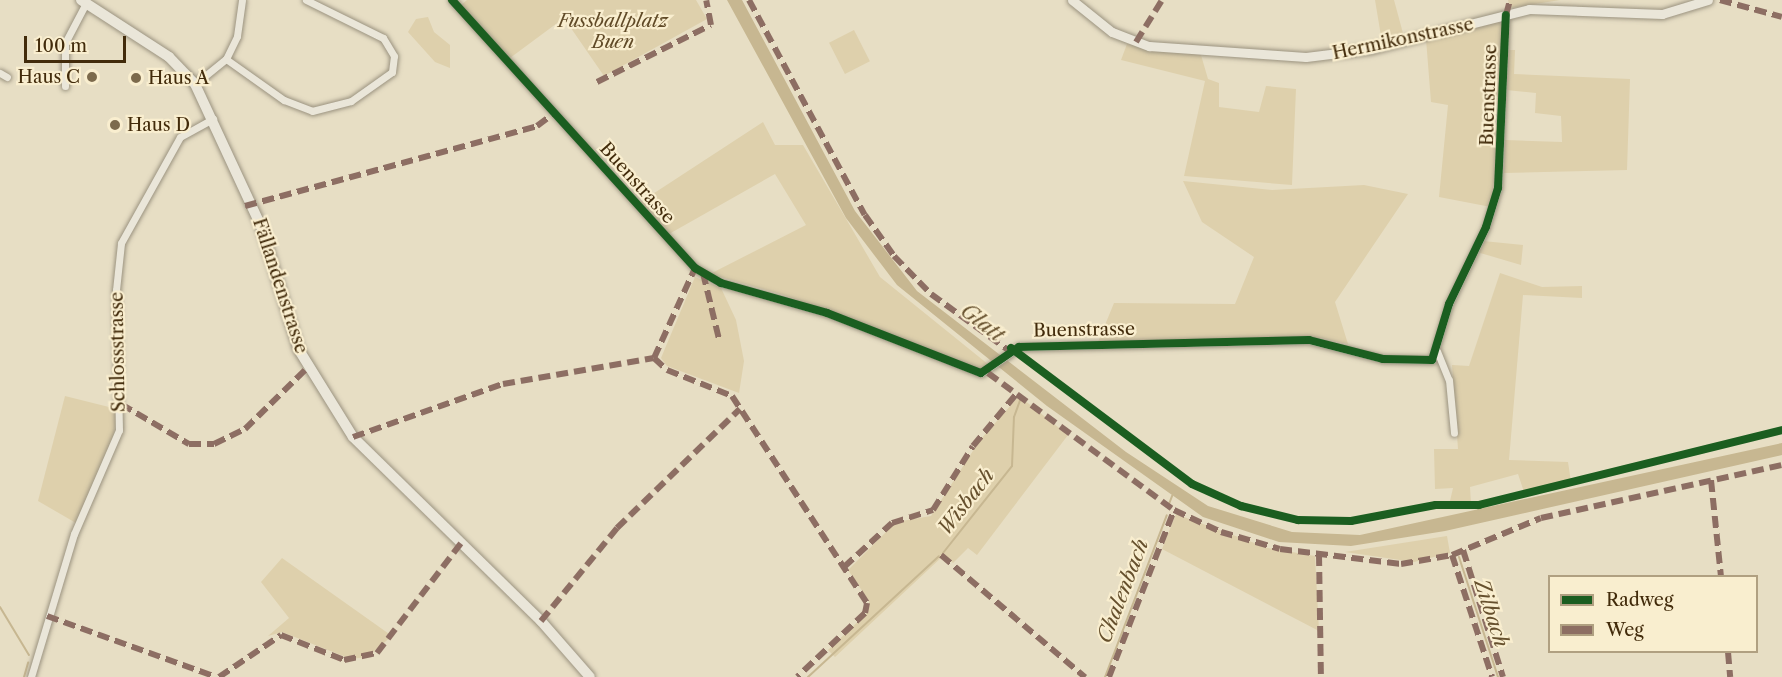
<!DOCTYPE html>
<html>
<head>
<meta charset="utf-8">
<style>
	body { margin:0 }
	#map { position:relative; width:1782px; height:677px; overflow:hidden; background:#e7dec4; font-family:"Libre Caslon Text",serif }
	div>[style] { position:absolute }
	.green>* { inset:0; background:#ded0ac; transform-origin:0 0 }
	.water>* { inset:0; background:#c7b791 }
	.stream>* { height:2px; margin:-1px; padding:0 1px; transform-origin:1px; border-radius:1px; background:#c7b791 }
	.roads { filter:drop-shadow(0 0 2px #9b9380) drop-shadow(0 0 2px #9b9380) }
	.minor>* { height:7px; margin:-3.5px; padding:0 3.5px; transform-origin:3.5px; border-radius:3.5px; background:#eae6d9 }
	.tertiary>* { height:9px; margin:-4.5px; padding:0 4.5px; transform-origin:4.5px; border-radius:4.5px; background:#eae6d9 }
	.secondary>* { height:10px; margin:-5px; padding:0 5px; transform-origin:5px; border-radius:5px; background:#eae6d9 }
	.quiet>* { height:6px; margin-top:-3px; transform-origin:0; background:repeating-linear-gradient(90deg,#8d6e63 0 12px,transparent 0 18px) }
	.cycleway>* { height:8px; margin:-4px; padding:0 4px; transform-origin:4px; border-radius:4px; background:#1b5e20 }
	.dots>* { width:16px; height:16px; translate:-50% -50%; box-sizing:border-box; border:3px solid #f9eecf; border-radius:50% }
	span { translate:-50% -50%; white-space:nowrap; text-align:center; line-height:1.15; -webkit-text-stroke:4.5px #f9eecf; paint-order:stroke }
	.park-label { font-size:18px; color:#604a27; font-style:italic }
	.street-label { font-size:18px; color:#422b0b }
	.poi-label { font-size:18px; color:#422b0b }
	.right { translate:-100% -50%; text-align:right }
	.left { translate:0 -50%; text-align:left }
	.water-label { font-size:20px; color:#66502d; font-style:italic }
	.legend { position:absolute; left:1548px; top:575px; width:210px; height:78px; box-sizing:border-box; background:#f9eecf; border:2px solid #b0a081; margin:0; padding:8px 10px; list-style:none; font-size:18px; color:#422b0b }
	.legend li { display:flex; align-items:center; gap:12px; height:30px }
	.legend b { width:30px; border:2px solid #b0a081 }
	.scale { position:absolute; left:24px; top:36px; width:102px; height:27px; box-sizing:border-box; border:3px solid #422b0b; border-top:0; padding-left:8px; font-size:18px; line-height:21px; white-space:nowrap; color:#422b0b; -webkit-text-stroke:4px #f9eecf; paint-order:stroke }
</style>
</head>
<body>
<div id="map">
	<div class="green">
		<div style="clip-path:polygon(467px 0,696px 0,707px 19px,604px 76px,564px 18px,510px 58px,461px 5px)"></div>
		<div style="clip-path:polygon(1375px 0,1394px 0,1404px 37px,1382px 42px)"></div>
		<div style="clip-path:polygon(1508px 0,1560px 0,1510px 8px)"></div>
		<div style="clip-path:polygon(428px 17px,434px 32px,450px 45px,450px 68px,435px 62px,408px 32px,416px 19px)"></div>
		<div style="clip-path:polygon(1498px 21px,1503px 27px,1500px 104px,1484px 104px,1482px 124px,1500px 126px,1491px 207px,1439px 197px,1448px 105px,1431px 102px,1426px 39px)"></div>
		<div style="left:854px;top:30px;width:35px;height:28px;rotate:63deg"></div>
		<div style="clip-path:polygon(1127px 44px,1201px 55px,1208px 79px,1219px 83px,1219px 107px,1259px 112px,1266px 86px,1296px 89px,1292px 185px,1184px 176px,1205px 81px,1121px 60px)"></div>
		<div style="clip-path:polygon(1508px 50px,1515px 50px,1514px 74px,1630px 79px,1627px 170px,1504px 173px,1505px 140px,1562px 142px,1561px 116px,1535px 113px,1536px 93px,1506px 90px)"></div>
		<div style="clip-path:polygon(763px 122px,775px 145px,803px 145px,880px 277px,989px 365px,986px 371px,784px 295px,710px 274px,806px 225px,775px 174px,669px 234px,639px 203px)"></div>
		<div style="clip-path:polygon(1183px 181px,1272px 190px,1364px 185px,1408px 194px,1335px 302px,1348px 344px,1320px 338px,1098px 342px,1114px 303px,1235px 304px,1254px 257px,1202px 222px)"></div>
		<div style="clip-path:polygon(1483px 241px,1523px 245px,1521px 265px,1477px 252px)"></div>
		<div style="clip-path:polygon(1500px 273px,1542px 287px,1582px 286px,1582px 298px,1523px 295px,1509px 460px,1568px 462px,1571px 482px,1524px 492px,1518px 474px,1470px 487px,1471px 504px,1462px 506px,1450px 501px,1453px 488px,1435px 489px,1434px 449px,1458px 449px,1452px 365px,1469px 366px)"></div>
		<div style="clip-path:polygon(695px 277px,721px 288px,736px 320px,744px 361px,739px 393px,667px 366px,661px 358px)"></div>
		<div style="clip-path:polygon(65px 396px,117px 409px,114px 434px,76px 523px,38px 501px)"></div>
		<div style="clip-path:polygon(1019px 396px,1068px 435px,977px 555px,968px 548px,953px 563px,944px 555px,835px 657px,828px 650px,868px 612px,869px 601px,848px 570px,896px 522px,931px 516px,980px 440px)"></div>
		<div style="clip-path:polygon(1176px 514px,1268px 548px,1315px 556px,1319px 631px,1162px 549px)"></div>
		<div style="clip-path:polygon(1447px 536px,1450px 553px,1414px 562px,1345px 552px)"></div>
		<div style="clip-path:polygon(282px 558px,392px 636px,367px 657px,351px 659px,282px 632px,268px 636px,289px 618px,261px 582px)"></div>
	</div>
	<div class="water">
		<div style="clip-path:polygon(727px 0,742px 0,855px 211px,917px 291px,1126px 452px,1208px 506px,1292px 532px,1360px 535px,1782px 443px,1782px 455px,1445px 531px,1351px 546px,1279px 542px,1203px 517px,1047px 406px,897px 285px,846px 218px)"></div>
	</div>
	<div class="stream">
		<div style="left:1169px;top:504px;width:9px;rotate:-69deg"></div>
		<div style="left:943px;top:553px;width:111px;rotate:-51.6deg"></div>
		<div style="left:1012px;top:466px;width:49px;rotate:-87.7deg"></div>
		<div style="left:1014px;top:417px;width:20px;rotate:-70deg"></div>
		<div style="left:1459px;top:557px;width:126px;rotate:72deg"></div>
		<div style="left:0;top:607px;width:56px;rotate:58.9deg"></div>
		<div style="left:24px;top:677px;width:15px;rotate:-74deg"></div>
		<div style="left:808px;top:677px;width:178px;rotate:-42.7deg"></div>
		<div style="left:1105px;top:677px;width:173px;rotate:-69.1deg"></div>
	</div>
	<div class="roads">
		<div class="minor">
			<div style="left:452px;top:0;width:362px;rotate:47.8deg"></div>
			<div style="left:695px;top:268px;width:30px;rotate:30deg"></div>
			<div style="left:721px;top:283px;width:110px;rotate:15.8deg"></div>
			<div style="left:827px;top:313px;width:165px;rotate:21.3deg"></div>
			<div style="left:981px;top:373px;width:46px;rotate:-34.4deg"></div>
			<div style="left:1019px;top:347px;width:290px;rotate:-1.4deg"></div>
			<div style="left:1309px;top:340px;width:76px;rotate:14.4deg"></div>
			<div style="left:1383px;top:359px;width:49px;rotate:1.2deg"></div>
			<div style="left:1432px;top:360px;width:59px;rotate:-73.1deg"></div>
			<div style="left:1449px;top:304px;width:85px;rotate:-64.3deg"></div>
			<div style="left:1486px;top:227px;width:41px;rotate:-72.9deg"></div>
			<div style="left:1498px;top:188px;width:173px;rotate:-87.4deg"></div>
			<div style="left:226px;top:59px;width:71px;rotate:35.3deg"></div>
			<div style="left:284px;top:100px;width:30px;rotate:21deg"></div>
			<div style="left:312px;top:111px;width:40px;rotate:-14.4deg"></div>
			<div style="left:351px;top:101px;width:50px;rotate:-35.3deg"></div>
			<div style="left:392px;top:72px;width:16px;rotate:-83deg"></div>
			<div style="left:394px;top:56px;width:21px;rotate:-121deg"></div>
			<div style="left:383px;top:38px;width:86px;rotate:-153.7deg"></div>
			<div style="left:0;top:73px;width:8px;rotate:30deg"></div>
			<div style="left:195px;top:84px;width:40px;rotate:-39deg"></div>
			<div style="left:226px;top:59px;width:25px;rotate:-64deg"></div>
			<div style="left:237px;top:36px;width:36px;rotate:-82deg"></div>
			<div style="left:65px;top:86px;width:43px;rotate:-90deg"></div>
			<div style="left:65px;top:43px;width:45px;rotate:-62.3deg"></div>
			<div style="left:1437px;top:351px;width:31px;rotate:68deg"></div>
			<div style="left:1449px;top:380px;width:53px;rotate:84.6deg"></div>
			<div style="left:31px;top:677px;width:149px;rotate:-73.3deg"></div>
			<div style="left:74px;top:534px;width:113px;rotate:-66.6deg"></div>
			<div style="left:119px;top:430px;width:140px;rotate:-91.2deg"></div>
			<div style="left:116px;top:290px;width:47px;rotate:-83.9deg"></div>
			<div style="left:121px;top:243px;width:121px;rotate:-60.9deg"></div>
			<div style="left:180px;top:137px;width:38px;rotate:-29deg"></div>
		</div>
		<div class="tertiary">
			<div style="left:1072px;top:0;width:51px;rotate:38.7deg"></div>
			<div style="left:1112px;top:32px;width:40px;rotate:21deg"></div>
			<div style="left:1149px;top:46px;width:157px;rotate:4deg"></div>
			<div style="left:1306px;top:57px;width:65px;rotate:-7deg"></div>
			<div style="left:1371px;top:49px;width:163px;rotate:-14.2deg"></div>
			<div style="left:1529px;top:9px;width:133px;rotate:2.2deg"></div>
			<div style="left:1662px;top:14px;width:48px;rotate:-16.9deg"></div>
		</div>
		<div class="secondary">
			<div style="left:81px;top:0;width:105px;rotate:32.9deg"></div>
			<div style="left:169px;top:57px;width:37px;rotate:46deg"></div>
			<div style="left:195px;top:84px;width:157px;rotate:65.1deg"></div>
			<div style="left:261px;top:226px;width:130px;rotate:73deg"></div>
			<div style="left:299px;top:350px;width:102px;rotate:58.2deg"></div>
			<div style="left:353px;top:437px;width:263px;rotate:44.4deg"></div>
			<div style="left:541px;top:621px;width:74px;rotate:48.8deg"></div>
		</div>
	</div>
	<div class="quiet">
		<div style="left:749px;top:0;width:244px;rotate:61.7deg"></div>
		<div style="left:865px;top:215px;width:50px;rotate:54.7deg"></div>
		<div style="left:894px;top:256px;width:53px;rotate:45.8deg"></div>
		<div style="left:931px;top:294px;width:95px;rotate:36deg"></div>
		<div style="left:1720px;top:0;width:64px;rotate:15.3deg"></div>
		<div style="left:1506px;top:15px;width:16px;rotate:-75deg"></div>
		<div style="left:1136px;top:42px;width:49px;rotate:-58.2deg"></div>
		<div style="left:597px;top:82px;width:127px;rotate:-26.6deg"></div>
		<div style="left:711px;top:25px;width:25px;rotate:-101deg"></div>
		<div style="left:245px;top:206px;width:303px;rotate:-15.3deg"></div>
		<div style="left:537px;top:126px;width:21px;rotate:-37deg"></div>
		<div style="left:703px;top:273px;width:68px;rotate:76.4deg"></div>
		<div style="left:654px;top:358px;width:18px;rotate:43deg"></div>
		<div style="left:667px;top:370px;width:70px;rotate:21.8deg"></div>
		<div style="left:732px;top:396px;width:247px;rotate:56.9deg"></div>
		<div style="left:867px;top:603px;width:10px;rotate:101deg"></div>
		<div style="left:865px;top:613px;width:93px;rotate:136.7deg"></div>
		<div style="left:654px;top:358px;width:99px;rotate:-65.5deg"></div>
		<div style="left:988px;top:373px;width:231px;rotate:36.4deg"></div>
		<div style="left:1174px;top:510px;width:52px;rotate:25.1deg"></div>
		<div style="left:1221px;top:532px;width:61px;rotate:16.1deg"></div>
		<div style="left:1280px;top:549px;width:122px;rotate:7.1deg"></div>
		<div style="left:1401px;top:564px;width:52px;rotate:-10deg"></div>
		<div style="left:1452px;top:555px;width:96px;rotate:-22.6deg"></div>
		<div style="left:1541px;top:518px;width:247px;rotate:-12.4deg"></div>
		<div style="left:121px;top:404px;width:79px;rotate:30.5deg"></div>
		<div style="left:189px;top:444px;width:25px"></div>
		<div style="left:214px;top:444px;width:34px;rotate:-26deg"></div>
		<div style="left:245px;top:429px;width:88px;rotate:-44.5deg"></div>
		<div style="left:353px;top:437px;width:159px;rotate:-19.5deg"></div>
		<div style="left:503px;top:384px;width:153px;rotate:-9.8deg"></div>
		<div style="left:1711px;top:480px;width:97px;rotate:84.1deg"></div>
		<div style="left:1463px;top:550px;width:133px;rotate:72.5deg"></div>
		<div style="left:1319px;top:554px;width:123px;rotate:89.1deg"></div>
		<div style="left:941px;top:555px;width:189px;rotate:40.3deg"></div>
		<div style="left:1452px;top:555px;width:128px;rotate:71.8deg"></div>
		<div style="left:844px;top:567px;width:65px;rotate:-42.5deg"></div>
		<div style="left:892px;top:523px;width:43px;rotate:-17.6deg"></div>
		<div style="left:933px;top:510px;width:75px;rotate:-58deg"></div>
		<div style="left:973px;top:446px;width:70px;rotate:-50.2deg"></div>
		<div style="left:47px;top:616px;width:180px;rotate:19.8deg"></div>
		<div style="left:541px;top:621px;width:120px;rotate:-50.7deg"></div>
		<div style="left:617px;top:528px;width:171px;rotate:-44.1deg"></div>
		<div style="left:1728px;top:652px;width:25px;rotate:85deg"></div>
		<div style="left:219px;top:677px;width:75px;rotate:-34.1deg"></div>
		<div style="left:281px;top:635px;width:68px;rotate:21.6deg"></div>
		<div style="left:344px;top:660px;width:34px;rotate:-12deg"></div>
		<div style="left:377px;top:653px;width:138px;rotate:-52.6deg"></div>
		<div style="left:1109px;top:677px;width:179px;rotate:-68.7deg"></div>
	</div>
	<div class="cycleway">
		<div style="left:452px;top:0;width:362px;rotate:47.8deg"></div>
		<div style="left:695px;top:268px;width:30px;rotate:30deg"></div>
		<div style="left:721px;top:283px;width:110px;rotate:15.8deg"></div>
		<div style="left:827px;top:313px;width:165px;rotate:21.3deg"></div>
		<div style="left:981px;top:373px;width:46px;rotate:-34.4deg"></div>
		<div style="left:1019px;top:347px;width:290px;rotate:-1.4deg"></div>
		<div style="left:1309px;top:340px;width:76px;rotate:14.4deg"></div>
		<div style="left:1383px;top:359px;width:49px;rotate:1.2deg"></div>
		<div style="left:1432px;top:360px;width:59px;rotate:-73.1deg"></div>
		<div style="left:1449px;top:304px;width:85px;rotate:-64.3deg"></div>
		<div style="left:1486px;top:227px;width:41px;rotate:-72.9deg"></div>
		<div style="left:1498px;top:188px;width:173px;rotate:-87.4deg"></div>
		<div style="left:1011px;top:348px;width:226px;rotate:36.9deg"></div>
		<div style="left:1192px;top:484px;width:54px;rotate:24.2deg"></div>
		<div style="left:1241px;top:506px;width:59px;rotate:13.8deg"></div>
		<div style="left:1298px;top:520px;width:53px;rotate:1.1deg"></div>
		<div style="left:1351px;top:521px;width:86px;rotate:-10.7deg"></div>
		<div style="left:1436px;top:505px;width:43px"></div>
		<div style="left:1479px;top:505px;width:312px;rotate:-13.9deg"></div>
	</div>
	<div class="dots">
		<div style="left:92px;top:77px;background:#7c6a4c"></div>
		<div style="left:136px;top:78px;background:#7c6a4c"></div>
		<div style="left:115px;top:125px;background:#7c6a4c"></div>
	</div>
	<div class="park-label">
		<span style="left:613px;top:32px">Fussballplatz<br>Buen</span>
	</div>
	<div class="street-label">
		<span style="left:1403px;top:39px;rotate:-12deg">Hermikonstrasse</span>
		<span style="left:1489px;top:95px;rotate:-88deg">Buenstrasse</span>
		<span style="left:637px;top:183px;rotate:48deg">Buenstrasse</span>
		<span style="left:280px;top:286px;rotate:72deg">Fällandenstrasse</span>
		<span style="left:1084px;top:330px;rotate:-1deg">Buenstrasse</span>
		<span style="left:118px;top:352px;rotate:-91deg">Schlossstrasse</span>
	</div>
	<div class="poi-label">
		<span class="right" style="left:80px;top:77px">Haus C</span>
		<span class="left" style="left:148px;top:78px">Haus A</span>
		<span class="left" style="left:127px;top:125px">Haus D</span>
	</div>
	<div class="water-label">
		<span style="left:982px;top:323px;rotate:38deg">Glatt</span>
		<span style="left:966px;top:502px;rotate:-52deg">Wisbach</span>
		<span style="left:1123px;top:591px;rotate:-69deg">Chalenbach</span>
		<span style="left:1491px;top:613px;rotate:72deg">Zilbach</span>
	</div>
	<ul class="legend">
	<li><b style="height:8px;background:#1b5e20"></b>Radweg</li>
	<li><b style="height:8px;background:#8d6e63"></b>Weg</li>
	</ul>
	<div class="scale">100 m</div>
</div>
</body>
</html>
